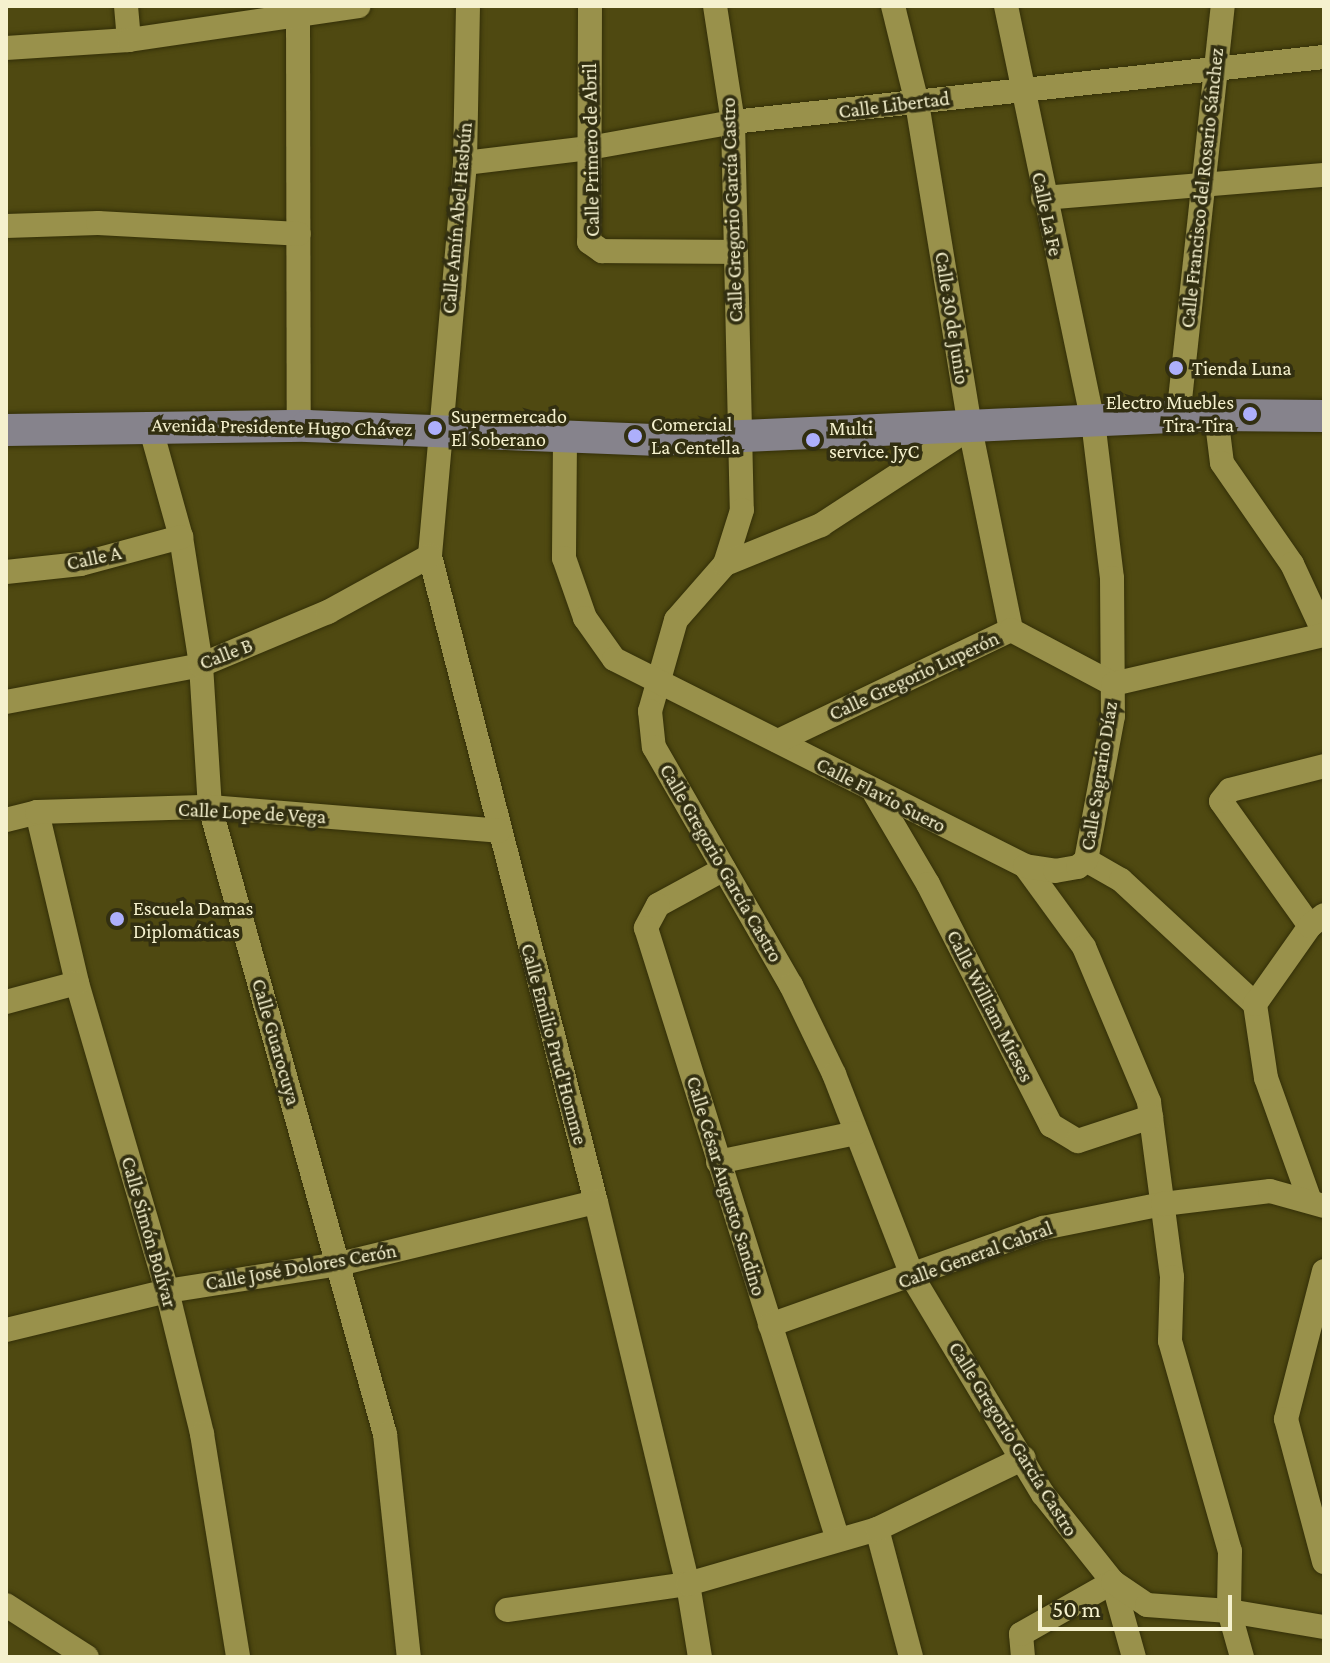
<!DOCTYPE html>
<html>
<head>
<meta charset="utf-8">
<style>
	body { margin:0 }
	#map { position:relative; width:1330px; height:1663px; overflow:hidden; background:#4f4911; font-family:"Crimson Pro",serif }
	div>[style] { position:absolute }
	.roads { filter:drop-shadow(0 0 2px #332f08) drop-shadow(0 0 2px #332f08) }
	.minor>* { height:24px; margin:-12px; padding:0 12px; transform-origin:12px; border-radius:12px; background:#99914b }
	.major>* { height:32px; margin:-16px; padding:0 16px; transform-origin:16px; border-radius:16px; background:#86838c }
	.dots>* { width:22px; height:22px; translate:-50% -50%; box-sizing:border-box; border:4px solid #322f11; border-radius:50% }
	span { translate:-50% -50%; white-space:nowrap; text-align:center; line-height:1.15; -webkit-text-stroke:7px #322f11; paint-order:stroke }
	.street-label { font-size:20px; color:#f5f1ce }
	.poi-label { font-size:20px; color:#f5f1ce }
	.left { translate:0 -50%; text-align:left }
	.right { translate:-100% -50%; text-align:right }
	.frame { position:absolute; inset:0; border:8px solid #f5f1ce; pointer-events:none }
	.scale { position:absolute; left:1038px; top:1595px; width:194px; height:36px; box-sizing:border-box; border:4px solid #f5f1ce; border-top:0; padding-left:10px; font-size:24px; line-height:28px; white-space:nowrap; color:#f5f1ce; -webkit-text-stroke:6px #322f11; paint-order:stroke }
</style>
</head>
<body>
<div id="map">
	<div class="roads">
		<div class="minor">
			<div style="left:126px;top:6px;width:34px;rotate:85deg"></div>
			<div style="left:468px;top:6px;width:157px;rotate:91.1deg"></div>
			<div style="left:465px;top:163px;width:395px;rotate:95.1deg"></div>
			<div style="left:430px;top:556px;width:667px;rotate:75.59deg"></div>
			<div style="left:596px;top:1202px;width:393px;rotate:76.5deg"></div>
			<div style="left:688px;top:1584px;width:74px;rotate:80.7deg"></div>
			<div style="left:590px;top:6px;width:236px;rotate:90.2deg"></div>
			<div style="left:589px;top:242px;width:16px;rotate:35deg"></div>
			<div style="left:602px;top:251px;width:133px;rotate:0.4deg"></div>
			<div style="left:715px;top:6px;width:117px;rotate:81.2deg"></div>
			<div style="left:733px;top:122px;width:388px;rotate:88.7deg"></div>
			<div style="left:742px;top:510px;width:57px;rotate:107.5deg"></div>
			<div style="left:725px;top:564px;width:74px;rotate:131.2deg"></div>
			<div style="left:676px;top:620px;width:95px;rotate:105.9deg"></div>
			<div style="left:650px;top:711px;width:36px;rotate:84deg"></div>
			<div style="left:654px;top:747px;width:275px;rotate:60.1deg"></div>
			<div style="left:791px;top:985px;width:99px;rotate:64.2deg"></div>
			<div style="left:834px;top:1074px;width:219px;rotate:68.8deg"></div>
			<div style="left:913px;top:1278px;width:252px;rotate:59deg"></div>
			<div style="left:1043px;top:1494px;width:112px;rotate:51.5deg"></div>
			<div style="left:1113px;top:1582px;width:78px;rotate:74.4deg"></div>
			<div style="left:893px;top:6px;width:100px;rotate:76.1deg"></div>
			<div style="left:917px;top:103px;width:329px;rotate:80.7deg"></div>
			<div style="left:970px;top:428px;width:206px;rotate:78.5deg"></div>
			<div style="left:1006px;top:6px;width:424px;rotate:78.2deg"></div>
			<div style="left:1093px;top:421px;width:158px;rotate:83.1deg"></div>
			<div style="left:1112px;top:578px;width:138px;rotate:89.6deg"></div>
			<div style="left:1113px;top:716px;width:147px;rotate:100.6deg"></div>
			<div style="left:1086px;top:860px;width:40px;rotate:29.7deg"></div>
			<div style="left:1121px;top:880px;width:183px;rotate:42.8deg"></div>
			<div style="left:298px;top:18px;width:408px;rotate:89.9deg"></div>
			<div style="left:6px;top:48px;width:123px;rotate:-3.7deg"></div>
			<div style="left:129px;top:40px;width:232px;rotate:-8.4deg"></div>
			<div style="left:465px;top:163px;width:125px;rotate:-6.9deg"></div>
			<div style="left:589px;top:148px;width:146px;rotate:-10.2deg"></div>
			<div style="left:733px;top:122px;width:595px;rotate:-6.28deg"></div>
			<div style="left:1043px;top:198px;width:282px;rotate:-4.7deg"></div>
			<div style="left:6px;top:226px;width:92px;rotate:-1.9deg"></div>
			<div style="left:98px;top:223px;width:201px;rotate:3.1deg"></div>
			<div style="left:1216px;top:415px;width:48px;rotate:82.9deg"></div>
			<div style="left:1222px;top:463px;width:123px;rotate:55.3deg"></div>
			<div style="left:1292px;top:564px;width:76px;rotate:65.1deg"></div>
			<div style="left:1178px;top:418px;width:414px;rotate:-83.8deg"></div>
			<div style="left:150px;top:426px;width:115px;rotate:74.4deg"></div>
			<div style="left:181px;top:537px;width:130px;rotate:81.1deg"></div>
			<div style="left:201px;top:665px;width:142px;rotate:86.4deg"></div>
			<div style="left:210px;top:807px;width:651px;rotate:74.41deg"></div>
			<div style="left:385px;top:1434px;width:224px;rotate:83.9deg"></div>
			<div style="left:565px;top:440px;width:118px;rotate:90.5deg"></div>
			<div style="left:564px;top:558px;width:64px;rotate:70.7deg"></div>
			<div style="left:585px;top:618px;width:50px;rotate:54.7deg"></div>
			<div style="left:614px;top:659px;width:460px;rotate:26.7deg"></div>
			<div style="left:1025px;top:866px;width:100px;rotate:53.9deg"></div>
			<div style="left:1084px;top:947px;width:168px;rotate:67.2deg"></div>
			<div style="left:1149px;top:1102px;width:177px;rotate:82.5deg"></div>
			<div style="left:1172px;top:1277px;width:64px;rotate:91.8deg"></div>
			<div style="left:1170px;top:1341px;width:218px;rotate:74.1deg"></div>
			<div style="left:1230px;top:1551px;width:60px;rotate:91deg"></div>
			<div style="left:1229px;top:1611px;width:48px;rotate:74.2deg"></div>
			<div style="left:725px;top:564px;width:104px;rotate:-22.1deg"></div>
			<div style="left:821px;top:525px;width:178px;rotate:-33.1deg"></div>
			<div style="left:6px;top:572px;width:75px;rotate:-6.1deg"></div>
			<div style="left:81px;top:564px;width:104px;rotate:-15.1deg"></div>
			<div style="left:6px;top:702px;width:198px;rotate:-10.7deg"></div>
			<div style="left:201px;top:665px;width:138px;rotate:-22.7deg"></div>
			<div style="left:328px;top:612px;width:116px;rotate:-28.8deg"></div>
			<div style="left:778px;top:741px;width:258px;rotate:-25.5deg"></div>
			<div style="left:1011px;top:630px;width:115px;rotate:27.9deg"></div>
			<div style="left:1113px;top:684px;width:217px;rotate:-13.1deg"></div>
			<div style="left:875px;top:794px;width:104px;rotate:59.5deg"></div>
			<div style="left:928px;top:884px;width:271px;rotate:63deg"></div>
			<div style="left:1051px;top:1125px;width:31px;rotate:31deg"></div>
			<div style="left:1078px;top:1141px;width:77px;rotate:-18.2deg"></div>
			<div style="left:37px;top:812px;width:176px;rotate:76.8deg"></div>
			<div style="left:77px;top:983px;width:321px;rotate:73.7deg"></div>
			<div style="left:167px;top:1291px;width:147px;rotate:76.2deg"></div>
			<div style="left:202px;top:1434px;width:226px;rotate:80.8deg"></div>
			<div style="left:6px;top:820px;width:32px;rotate:-14deg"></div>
			<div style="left:37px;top:812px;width:173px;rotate:-1.7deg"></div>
			<div style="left:210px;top:807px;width:290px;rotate:4.7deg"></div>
			<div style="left:1025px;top:866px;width:30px;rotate:9deg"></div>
			<div style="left:1055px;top:871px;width:23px;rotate:-10deg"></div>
			<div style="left:1078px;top:867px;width:11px;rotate:-41deg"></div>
			<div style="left:724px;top:869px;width:75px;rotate:151.4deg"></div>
			<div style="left:658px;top:905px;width:26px;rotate:118deg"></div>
			<div style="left:646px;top:928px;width:641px;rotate:72.58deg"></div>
			<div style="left:1310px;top:926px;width:153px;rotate:-125.5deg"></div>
			<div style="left:1221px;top:801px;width:14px;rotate:-51deg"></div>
			<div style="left:1230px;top:790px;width:97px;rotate:-14.3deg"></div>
			<div style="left:6px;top:1002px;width:73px;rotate:-15deg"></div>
			<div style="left:718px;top:1162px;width:141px;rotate:-11.9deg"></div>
			<div style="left:1309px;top:1198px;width:127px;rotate:-109.7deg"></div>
			<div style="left:1266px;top:1078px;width:75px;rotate:-98.5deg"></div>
			<div style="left:1255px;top:1004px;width:95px;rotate:-54.8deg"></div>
			<div style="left:1310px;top:926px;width:18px;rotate:-38deg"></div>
			<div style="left:1324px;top:1271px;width:153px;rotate:104.4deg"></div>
			<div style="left:1286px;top:1419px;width:148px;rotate:75.1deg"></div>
			<div style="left:770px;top:1325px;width:290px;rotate:-19.6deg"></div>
			<div style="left:1043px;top:1228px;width:122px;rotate:-11.3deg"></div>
			<div style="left:1163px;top:1204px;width:108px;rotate:-6.9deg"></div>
			<div style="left:1270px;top:1191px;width:56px;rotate:15.5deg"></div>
			<div style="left:6px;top:1330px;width:166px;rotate:-13.6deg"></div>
			<div style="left:167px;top:1291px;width:174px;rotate:-8.9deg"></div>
			<div style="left:339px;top:1264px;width:264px;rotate:-13.6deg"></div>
			<div style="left:877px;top:1529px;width:132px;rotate:75.1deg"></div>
			<div style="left:6px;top:1605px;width:96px;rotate:32.7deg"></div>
			<div style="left:507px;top:1610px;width:183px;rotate:-8.2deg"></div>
			<div style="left:688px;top:1584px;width:197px;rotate:-16.2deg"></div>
			<div style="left:877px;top:1529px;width:163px;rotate:-25.8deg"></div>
			<div style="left:1023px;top:1657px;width:23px;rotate:-95deg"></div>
			<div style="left:1021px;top:1634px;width:106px;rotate:-29.5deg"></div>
			<div style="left:1113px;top:1582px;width:41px;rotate:34.1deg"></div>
			<div style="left:1147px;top:1605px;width:82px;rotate:4.2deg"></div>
			<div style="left:1229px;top:1611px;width:96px;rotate:9.6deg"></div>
		</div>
		<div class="major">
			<div style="left:6px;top:430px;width:301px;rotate:-0.8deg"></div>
			<div style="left:307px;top:426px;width:346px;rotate:2.3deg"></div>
			<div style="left:653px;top:440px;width:564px;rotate:-2.54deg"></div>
			<div style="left:1216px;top:415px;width:108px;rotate:0.5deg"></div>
		</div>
	</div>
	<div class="dots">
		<div style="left:1176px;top:368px;background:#adaffb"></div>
		<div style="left:1250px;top:414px;background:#adaffb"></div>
		<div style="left:435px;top:428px;background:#adaffb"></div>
		<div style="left:635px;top:436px;background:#adaffb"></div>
		<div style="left:813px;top:440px;background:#adaffb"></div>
		<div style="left:117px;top:919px;background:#adaffb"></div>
	</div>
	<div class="street-label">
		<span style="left:894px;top:105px;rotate:-7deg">Calle Libertad</span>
		<span style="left:591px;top:150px;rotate:-91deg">Calle Primero de Abril</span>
		<span style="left:1202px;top:188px;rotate:-84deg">Calle Francisco del Rosario Sánchez</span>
		<span style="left:732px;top:210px;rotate:-92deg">Calle Gregorio García Castro</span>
		<span style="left:1047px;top:214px;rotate:78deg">Calle La Fe</span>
		<span style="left:457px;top:218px;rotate:-85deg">Calle Amín Abel Hasbún</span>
		<span style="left:952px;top:318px;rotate:81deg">Calle 30 de Junio</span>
		<span style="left:282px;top:427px;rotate:1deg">Avenida Presidente Hugo Chávez</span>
		<span style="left:94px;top:558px;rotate:-12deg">Calle A</span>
		<span style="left:226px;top:654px;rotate:-21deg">Calle B</span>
		<span style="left:914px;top:676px;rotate:-25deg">Calle Gregorio Luperón</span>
		<span style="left:1099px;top:776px;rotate:-81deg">Calle Sagrario Díaz</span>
		<span style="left:881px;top:795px;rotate:27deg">Calle Flavio Suero</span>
		<span style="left:252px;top:813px;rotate:3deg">Calle Lope de Vega</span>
		<span style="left:721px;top:863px;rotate:60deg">Calle Gregorio García Castro</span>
		<span style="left:990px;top:1006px;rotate:63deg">Calle William Mieses</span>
		<span style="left:276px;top:1042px;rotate:74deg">Calle Guarocuya</span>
		<span style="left:554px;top:1044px;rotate:75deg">Calle Emilio Prud'Homme</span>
		<span style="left:726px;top:1186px;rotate:73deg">Calle César Augusto Sandino</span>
		<span style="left:149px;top:1232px;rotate:74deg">Calle Simón Bolívar</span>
		<span style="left:975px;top:1255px;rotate:-20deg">Calle General Cabral</span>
		<span style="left:301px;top:1267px;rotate:-10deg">Calle José Dolores Cerón</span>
		<span style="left:1013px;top:1439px;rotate:58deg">Calle Gregorio García Castro</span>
	</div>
	<div class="poi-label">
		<span class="left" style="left:1192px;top:368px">Tienda Luna</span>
		<span class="right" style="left:1234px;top:414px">Electro Muebles<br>Tira-Tira</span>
		<span class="left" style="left:451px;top:428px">Supermercado<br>El Soberano</span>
		<span class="left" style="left:651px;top:436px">Comercial<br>La Centella</span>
		<span class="left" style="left:829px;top:440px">Multi<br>service. JyC</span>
		<span class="left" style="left:133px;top:920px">Escuela Damas<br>Diplomáticas</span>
	</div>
	<div class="frame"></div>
	<div class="scale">50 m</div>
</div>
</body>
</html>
